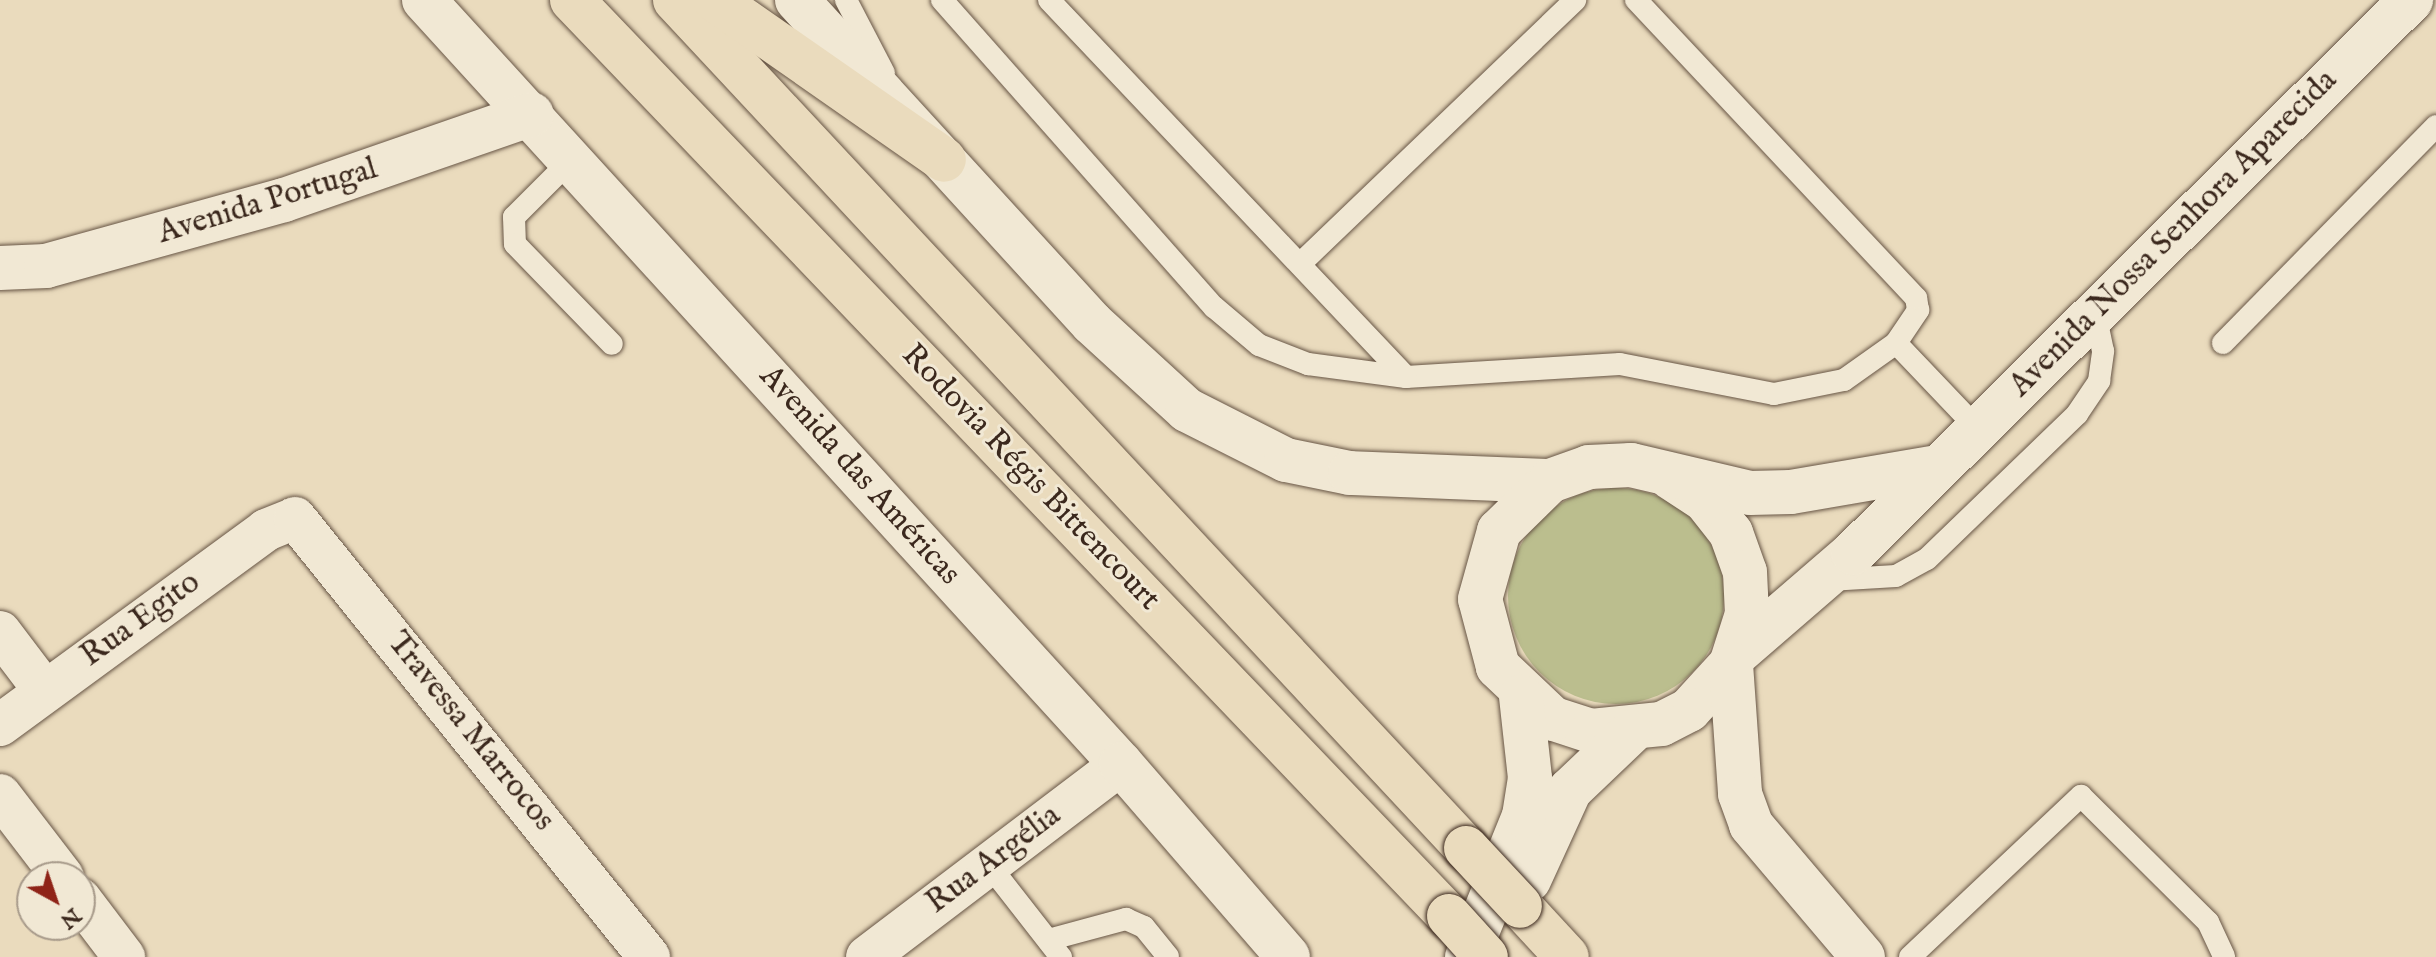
<!DOCTYPE html>
<html>
<head>
<meta charset="utf-8">
<style>
	body { margin:0 }
	#map { position:relative; width:2436px; height:957px; overflow:hidden; background:#eadbbd; font-family:"IM FELL English",serif }
	div>[style] { position:absolute }
	.green>* { inset:0; background:#bbbe8e }
	.round { border-radius:50% }
	.roads { filter:drop-shadow(0 0 2px #675545) drop-shadow(0 0 2px #675545) }
	.lane>* { height:22px; margin:-11px; padding:0 11px; transform-origin:11px; border-radius:11px; background:#f1e8d4 }
	.street>* { height:42px; margin:-21px; padding:0 21px; transform-origin:21px; border-radius:21px; background:#f1e8d4 }
	.secondary>* { height:44px; margin:-22px; padding:0 22px; transform-origin:22px; border-radius:22px; background:#f1e8d4 }
	.highway>* { height:44px; margin:-22px; padding:0 22px; transform-origin:22px; border-radius:22px; background:#eadbbd }
	.bridges { filter:drop-shadow(0 0 2px #3b281d) drop-shadow(0 0 2px #3b281d) }
	.highway-bridge>* { height:44px; margin:-22px; padding:0 22px; transform-origin:22px; border-radius:22px; background:#eadbbd }
	span { translate:-50% -50%; white-space:nowrap; text-align:center; line-height:1.15; -webkit-text-stroke:6px #f1e8d4; paint-order:stroke }
	.street-label { font-size:32px; color:#3b281d }
	.north { position:absolute; left:16px; top:861px; width:80px; height:80px; box-sizing:border-box; background:#f1e8d4; border:2px solid #a89b8b; border-radius:50%; rotate:140deg; font-size:22px; font-weight:700; line-height:32px; text-align:center; color:#3b281d }
	.north::after { content:''; display:block; margin:auto; width:28px; height:36px; background:#8f2418; clip-path:polygon(50% 0,100% 100%,50% 72%,0 100%) }
</style>
</head>
<body>
<div id="map">
	<div class="green">
		<div class="round" style="left:1508px;top:488px;width:216px;height:216px"></div>
	</div>
	<div class="roads">
		<div class="lane">
			<div style="left:846px;top:0;width:82px;rotate:62.5deg"></div>
			<div style="left:942px;top:0;width:410px;rotate:48.5deg"></div>
			<div style="left:1214px;top:307px;width:59px;rotate:40.2deg"></div>
			<div style="left:1259px;top:345px;width:53px;rotate:21.2deg"></div>
			<div style="left:1308px;top:364px;width:99px;rotate:7.6deg"></div>
			<div style="left:1406px;top:377px;width:214px;rotate:-3.5deg"></div>
			<div style="left:1620px;top:364px;width:157px;rotate:11deg"></div>
			<div style="left:1774px;top:394px;width:71px;rotate:-11.3deg"></div>
			<div style="left:1844px;top:380px;width:64px;rotate:-35.4deg"></div>
			<div style="left:1896px;top:343px;width:40px;rotate:-56deg"></div>
			<div style="left:1918px;top:310px;width:12px;rotate:-99deg"></div>
			<div style="left:1916px;top:298px;width:409px;rotate:-133.2deg"></div>
			<div style="left:1049px;top:0;width:519px;rotate:46.56deg"></div>
			<div style="left:572px;top:159px;width:82px;rotate:135deg"></div>
			<div style="left:514px;top:217px;width:27px;rotate:88deg"></div>
			<div style="left:515px;top:244px;width:139px;rotate:45.9deg"></div>
			<div style="left:1301px;top:263px;width:380px;rotate:-43.8deg"></div>
			<div style="left:1896px;top:343px;width:117px;rotate:46.4deg"></div>
			<div style="left:2223px;top:343px;width:304px;rotate:-45.5deg"></div>
			<div style="left:1829px;top:580px;width:67px;rotate:-3.4deg"></div>
			<div style="left:1896px;top:576px;width:35px;rotate:-29deg"></div>
			<div style="left:1927px;top:559px;width:209px;rotate:-44deg"></div>
			<div style="left:2077px;top:414px;width:40px;rotate:-56deg"></div>
			<div style="left:2099px;top:381px;width:30px;rotate:-82deg"></div>
			<div style="left:2103px;top:351px;width:38px;rotate:-102deg"></div>
			<div style="left:989px;top:865px;width:117px;rotate:52deg"></div>
			<div style="left:1048px;top:940px;width:81px;rotate:-15.1deg"></div>
			<div style="left:1126px;top:919px;width:20px;rotate:24deg"></div>
			<div style="left:1144px;top:927px;width:38px;rotate:51deg"></div>
			<div style="left:1910px;top:957px;width:235px;rotate:-43.3deg"></div>
			<div style="left:2081px;top:796px;width:179px;rotate:44.8deg"></div>
			<div style="left:2208px;top:922px;width:38px;rotate:65deg"></div>
		</div>
		<div class="street">
			<div style="left:0;top:632px;width:73px;rotate:52.8deg"></div>
			<div style="left:0;top:725px;width:330px;rotate:-36.2deg"></div>
			<div style="left:266px;top:530px;width:31px;rotate:-22deg"></div>
			<div style="left:295px;top:518px;width:564px;rotate:51.12deg"></div>
			<div style="left:0;top:795px;width:103px;rotate:52.5deg"></div>
			<div style="left:80px;top:899px;width:73px;rotate:52.8deg"></div>
			<div style="left:867px;top:957px;width:319px;rotate:-37.2deg"></div>
		</div>
		<div class="secondary">
			<div style="left:424px;top:0;width:1034px;rotate:47.63deg"></div>
			<div style="left:1121px;top:764px;width:255px;rotate:49.1deg"></div>
			<div style="left:797px;top:0;width:437px;rotate:47.6deg"></div>
			<div style="left:1092px;top:323px;width:129px;rotate:42.5deg"></div>
			<div style="left:1187px;top:410px;width:111px;rotate:26.8deg"></div>
			<div style="left:1286px;top:460px;width:65px;rotate:11.5deg"></div>
			<div style="left:1350px;top:473px;width:200px;rotate:2.3deg"></div>
			<div style="left:0;top:268px;width:46px;rotate:-2.5deg"></div>
			<div style="left:46px;top:266px;width:247px;rotate:-15.5deg"></div>
			<div style="left:284px;top:200px;width:262px;rotate:-19.1deg"></div>
			<div style="left:1670px;top:477px;width:42px;rotate:33.3deg"></div>
			<div style="left:1705px;top:500px;width:42px;rotate:51.8deg"></div>
			<div style="left:1731px;top:533px;width:41px;rotate:70.3deg"></div>
			<div style="left:1745px;top:572px;width:42px;rotate:87.3deg"></div>
			<div style="left:1747px;top:614px;width:52px;rotate:107.7deg"></div>
			<div style="left:1731px;top:664px;width:62px;rotate:132.4deg"></div>
			<div style="left:1689px;top:710px;width:31px;rotate:153deg"></div>
			<div style="left:1661px;top:724px;width:70px;rotate:174.3deg"></div>
			<div style="left:1591px;top:731px;width:40px;rotate:-162deg"></div>
			<div style="left:1553px;top:719px;width:76px;rotate:-136.6deg"></div>
			<div style="left:1498px;top:667px;width:70px;rotate:-104.8deg"></div>
			<div style="left:1480px;top:599px;width:71px;rotate:-74.4deg"></div>
			<div style="left:1499px;top:531px;width:71px;rotate:-44.4deg"></div>
			<div style="left:1550px;top:481px;width:41px;rotate:-19.7deg"></div>
			<div style="left:1589px;top:467px;width:42px;rotate:-2.7deg"></div>
			<div style="left:1631px;top:465px;width:122px;rotate:13.2deg"></div>
			<div style="left:1750px;top:493px;width:41px;rotate:-1.4deg"></div>
			<div style="left:1791px;top:492px;width:149px;rotate:-9.7deg"></div>
			<div style="left:1736px;top:654px;width:155px;rotate:-40.8deg"></div>
			<div style="left:1853px;top:553px;width:786px;rotate:-44.74deg"></div>
			<div style="left:1731px;top:664px;width:130px;rotate:86deg"></div>
			<div style="left:1740px;top:794px;width:33px;rotate:70deg"></div>
			<div style="left:1751px;top:825px;width:173px;rotate:49.7deg"></div>
			<div style="left:1529px;top:880px;width:99px;rotate:-65.5deg"></div>
			<div style="left:1570px;top:790px;width:84px;rotate:-43.6deg"></div>
			<div style="left:1467px;top:957px;width:152px;rotate:-68deg"></div>
			<div style="left:1524px;top:816px;width:38px;rotate:-81deg"></div>
			<div style="left:1530px;top:778px;width:82px;rotate:-96.3deg"></div>
		</div>
		<div class="highway">
			<div style="left:572px;top:0;width:1268px;rotate:46.25deg"></div>
			<div style="left:675px;top:0;width:1160px;rotate:46.99deg"></div>
			<div style="left:715px;top:0;width:279px;rotate:34.9deg"></div>
			<div style="left:1520px;top:906px;width:69px;rotate:47.3deg"></div>
		</div>
	</div>
	<div class="bridges">
		<div class="highway-bridge">
			<div style="left:1466px;top:848px;width:79px;rotate:47deg"></div>
			<div style="left:1449px;top:916px;width:55px;rotate:47.9deg"></div>
		</div>
	</div>
	<div class="street-label">
		<span style="left:268px;top:202px;rotate:-17deg">Avenida Portugal</span>
		<span style="left:2174px;top:234px;rotate:-45deg">Avenida Nossa Senhora Aparecida</span>
		<span style="left:859px;top:476px;rotate:48deg">Avenida das Américas</span>
		<span style="left:1030px;top:478px;rotate:46deg">Rodovia Régis Bittencourt</span>
		<span style="left:141px;top:620px;rotate:-36deg">Rua Egito</span>
		<span style="left:470px;top:732px;rotate:51deg">Travessa Marrocos</span>
		<span style="left:994px;top:860px;rotate:-37deg">Rua Argélia</span>
	</div>
	<div class="north">N</div>
</div>
</body>
</html>
